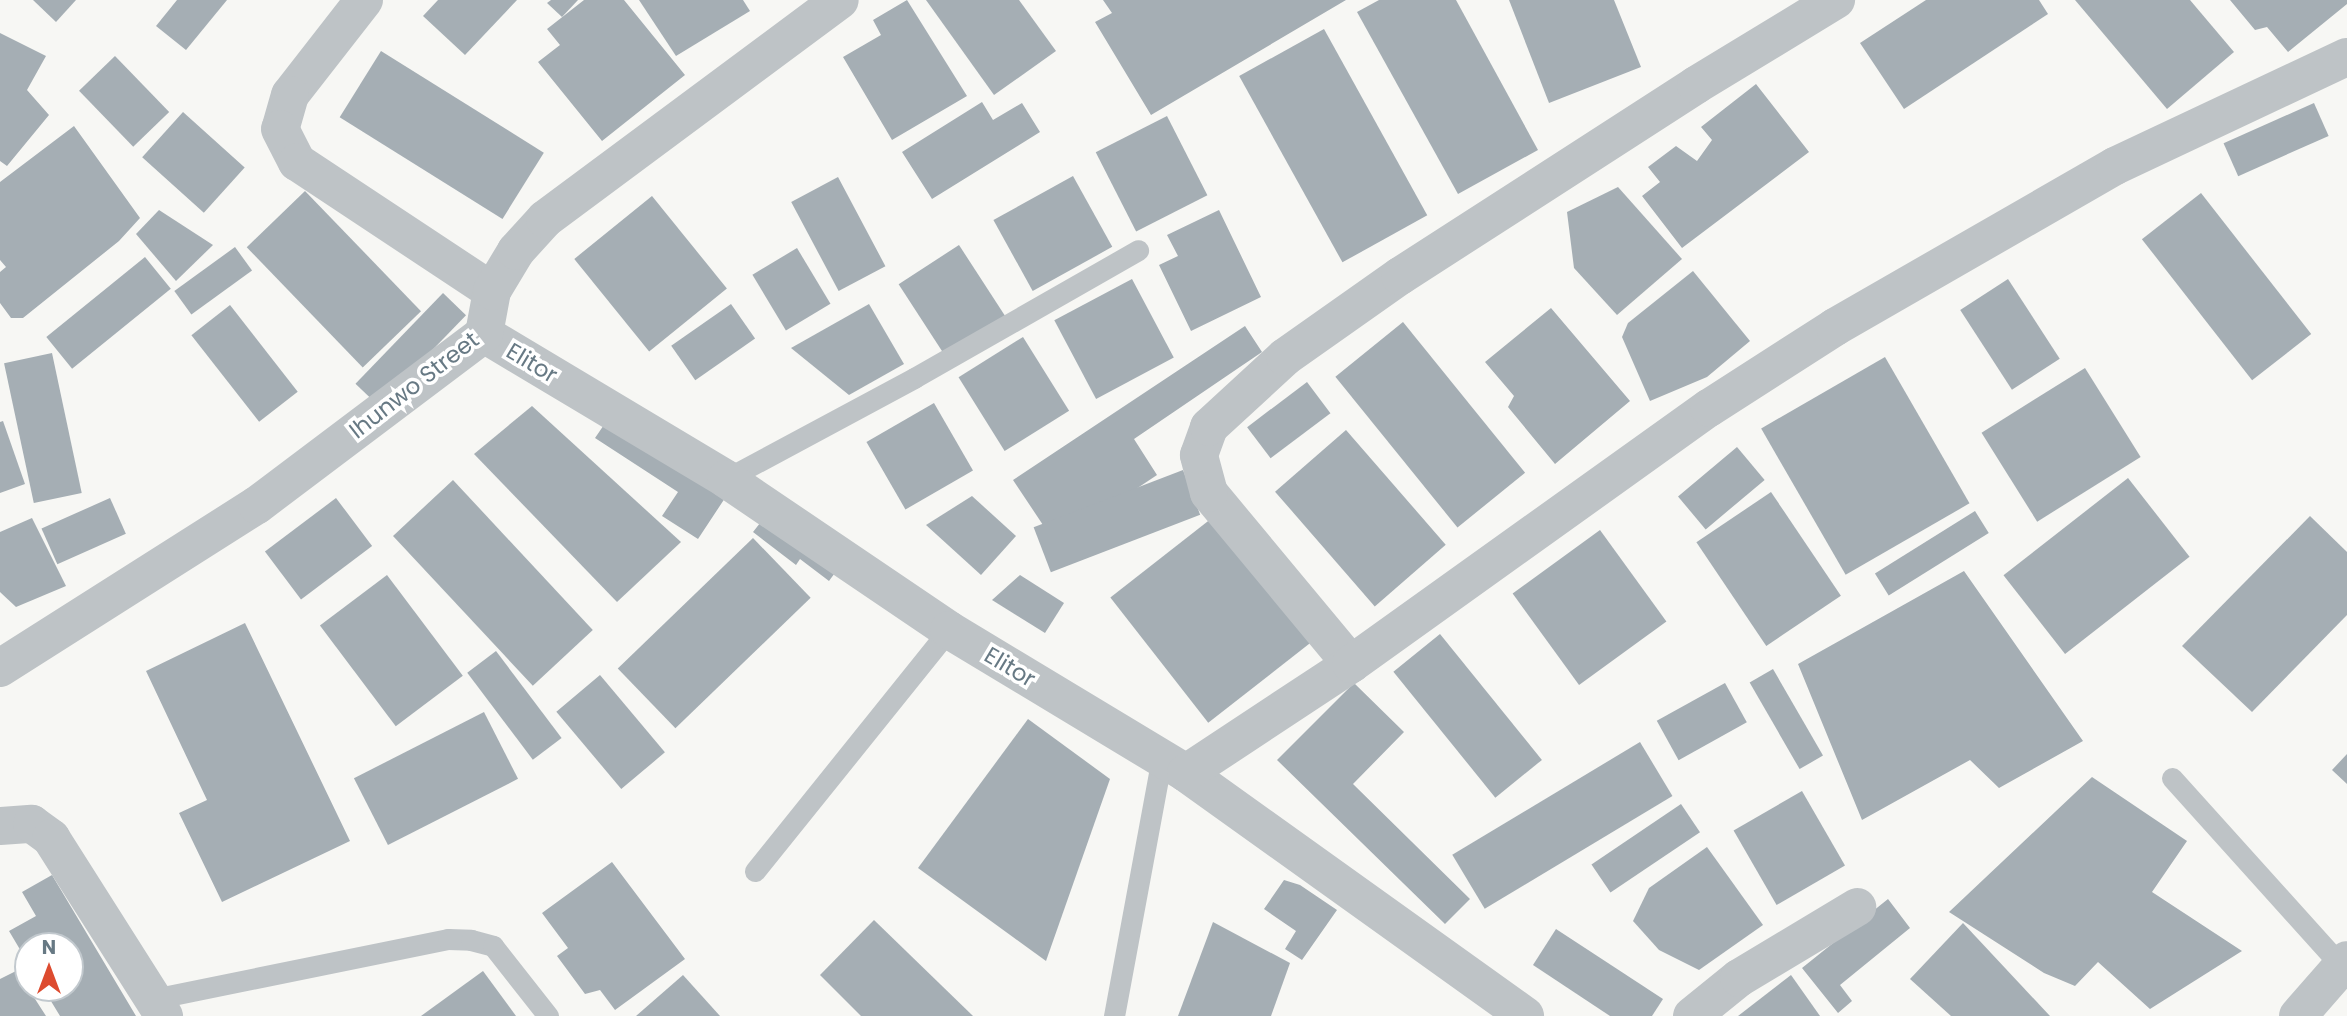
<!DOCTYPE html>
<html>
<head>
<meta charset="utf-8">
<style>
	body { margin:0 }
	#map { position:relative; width:2347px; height:1016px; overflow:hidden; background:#f7f7f4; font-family:Poppins,sans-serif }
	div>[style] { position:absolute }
	.building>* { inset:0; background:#a5aeb4; transform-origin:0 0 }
	.lane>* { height:21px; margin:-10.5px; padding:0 10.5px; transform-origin:10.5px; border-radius:10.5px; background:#bec3c6 }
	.street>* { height:38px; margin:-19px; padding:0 19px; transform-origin:19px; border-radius:19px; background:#bec3c6 }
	span { translate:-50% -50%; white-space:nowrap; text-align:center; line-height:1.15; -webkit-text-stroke:7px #fff; paint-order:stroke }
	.street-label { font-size:23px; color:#677984 }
	.north { position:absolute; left:14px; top:932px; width:70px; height:70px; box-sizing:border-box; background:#fff; border:2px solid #c2c9ce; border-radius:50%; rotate:0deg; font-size:19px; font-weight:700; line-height:28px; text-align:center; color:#677984 }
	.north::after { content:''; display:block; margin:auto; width:24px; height:32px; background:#dd4b2f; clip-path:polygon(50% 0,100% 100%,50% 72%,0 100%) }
</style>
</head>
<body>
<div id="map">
	<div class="building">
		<div style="clip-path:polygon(33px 0,76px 0,56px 22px)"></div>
		<div style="clip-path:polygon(177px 0,227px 0,186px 50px,156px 26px)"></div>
		<div style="clip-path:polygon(438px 0,517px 0,465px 55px,423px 16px)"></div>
		<div style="clip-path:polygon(551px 0,578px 0,562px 17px,547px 3px)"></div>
		<div style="clip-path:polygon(584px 0,624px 0,685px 75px,602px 141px,538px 62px,560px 45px,547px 29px)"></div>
		<div style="clip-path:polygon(639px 0,743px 0,750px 11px,676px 56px)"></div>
		<div style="clip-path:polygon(907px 0,967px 96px,892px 140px,843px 57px,881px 35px,873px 20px)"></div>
		<div style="clip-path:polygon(926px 0,1019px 0,1056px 51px,994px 95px)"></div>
		<div style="clip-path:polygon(1103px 0,1346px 0,1151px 115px,1095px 22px,1112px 13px)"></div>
		<div style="clip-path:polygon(1379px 0,1456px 0,1538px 150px,1458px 194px,1357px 12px)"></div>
		<div style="clip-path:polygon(1509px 0,1614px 0,1641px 67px,1549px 103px)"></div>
		<div style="clip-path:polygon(1926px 0,2039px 0,2048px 14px,1904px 109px,1860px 43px)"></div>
		<div style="clip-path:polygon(2075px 0,2190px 0,2234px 52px,2167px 109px)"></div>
		<div style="clip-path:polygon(2230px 0,2347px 0,2347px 4px,2288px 52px,2267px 27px,2255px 30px)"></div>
		<div style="left:1324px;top:29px;width:213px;height:97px;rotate:61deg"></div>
		<div style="clip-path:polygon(0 33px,46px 56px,27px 90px,49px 115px,7px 166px,0 161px)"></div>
		<div style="left:381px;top:51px;width:192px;height:78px;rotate:32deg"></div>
		<div style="left:115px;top:56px;width:78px;height:50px;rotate:46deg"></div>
		<div style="clip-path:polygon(1756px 84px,1809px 152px,1682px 248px,1642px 196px,1660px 182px,1648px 167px,1676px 146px,1697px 161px,1712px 140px,1701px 127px)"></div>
		<div style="clip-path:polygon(982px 102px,993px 120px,1022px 103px,1040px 132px,932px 199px,902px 152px)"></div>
		<div style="left:2314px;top:103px;width:36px;height:99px;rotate:66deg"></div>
		<div style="left:183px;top:112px;width:83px;height:61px;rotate:42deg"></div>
		<div style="left:1167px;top:116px;width:89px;height:80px;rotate:63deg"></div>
		<div style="clip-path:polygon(74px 126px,140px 218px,119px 241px,23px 318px,11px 318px,0 303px,0 272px,6px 267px,0 260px,0 182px)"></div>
		<div style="left:1073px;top:176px;width:81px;height:91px;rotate:61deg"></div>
		<div style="left:838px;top:177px;width:101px;height:53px;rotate:62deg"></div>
		<div style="clip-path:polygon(1618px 187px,1682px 259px,1617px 315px,1574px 268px,1567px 212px)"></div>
		<div style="left:305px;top:191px;width:167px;height:81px;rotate:46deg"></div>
		<div style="left:2201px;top:193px;width:179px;height:75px;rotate:52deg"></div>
		<div style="left:652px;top:196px;width:119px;height:100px;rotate:51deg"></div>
		<div style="clip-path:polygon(159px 210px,213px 245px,176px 281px,136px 234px)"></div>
		<div style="clip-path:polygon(1219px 210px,1261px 297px,1191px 331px,1159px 265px,1178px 256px,1167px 235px)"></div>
		<div style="left:959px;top:245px;width:85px;height:72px;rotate:57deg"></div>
		<div style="left:235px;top:247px;width:29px;height:75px;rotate:54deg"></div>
		<div style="left:797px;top:248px;width:65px;height:52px;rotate:59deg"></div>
		<div style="left:145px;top:257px;width:41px;height:127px;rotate:51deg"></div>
		<div style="clip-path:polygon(1693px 271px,1750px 341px,1707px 377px,1650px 401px,1622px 337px,1628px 323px)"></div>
		<div style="left:1132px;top:279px;width:89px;height:88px;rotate:62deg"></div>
		<div style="left:2008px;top:279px;width:95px;height:57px;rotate:57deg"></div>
		<div style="left:443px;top:293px;width:32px;height:126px;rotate:44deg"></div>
		<div style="left:731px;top:304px;width:42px;height:73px;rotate:55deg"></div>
		<div style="clip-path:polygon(869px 304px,904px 364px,849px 395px,791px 348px)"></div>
		<div style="left:230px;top:305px;width:110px;height:49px;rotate:52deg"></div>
		<div style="clip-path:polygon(1551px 308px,1630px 401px,1555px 464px,1508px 407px,1514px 396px,1485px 362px)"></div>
		<div style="left:1403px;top:322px;width:194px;height:87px;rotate:51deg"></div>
		<div style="clip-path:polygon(1245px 326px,1262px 352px,1134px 439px,1157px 475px,1055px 543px,1013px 480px)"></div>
		<div style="left:1023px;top:337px;width:87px;height:76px;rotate:58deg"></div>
		<div style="left:52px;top:353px;width:143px;height:49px;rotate:78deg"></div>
		<div style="left:1885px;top:357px;width:169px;height:143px;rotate:60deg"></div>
		<div style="left:2085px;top:368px;width:105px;height:122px;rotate:58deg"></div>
		<div style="left:1307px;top:382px;width:39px;height:75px;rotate:53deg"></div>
		<div style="left:934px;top:403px;width:78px;height:78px;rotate:60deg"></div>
		<div style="clip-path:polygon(532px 406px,681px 542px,617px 602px,474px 454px)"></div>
		<div style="clip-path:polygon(610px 416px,729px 492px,698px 539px,662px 516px,678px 492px,595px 438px)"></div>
		<div style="clip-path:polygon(3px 421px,25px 484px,0 493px,0 422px)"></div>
		<div style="left:1346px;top:430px;width:152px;height:94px;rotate:49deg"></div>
		<div style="left:1737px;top:447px;width:43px;height:77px;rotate:50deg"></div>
		<div style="left:1183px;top:470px;width:48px;height:160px;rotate:69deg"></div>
		<div style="left:2128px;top:478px;width:100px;height:158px;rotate:52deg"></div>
		<div style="left:453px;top:480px;width:205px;height:82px;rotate:47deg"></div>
		<div style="left:1771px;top:492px;width:125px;height:90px;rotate:56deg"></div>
		<div style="clip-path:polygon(972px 496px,1016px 536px,981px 575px,926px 525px)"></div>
		<div style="left:110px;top:498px;width:39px;height:75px;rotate:66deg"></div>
		<div style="left:336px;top:498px;width:60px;height:89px;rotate:53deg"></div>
		<div style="left:1975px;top:511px;width:26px;height:118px;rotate:58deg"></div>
		<div style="clip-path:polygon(768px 513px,840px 566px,829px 581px,800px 559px,796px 565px,753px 532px)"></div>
		<div style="clip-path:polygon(2310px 516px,2347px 552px,2347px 615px,2252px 712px,2182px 646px)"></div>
		<div style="clip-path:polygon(32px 518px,66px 586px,16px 607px,0 592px,0 532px)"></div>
		<div style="left:1212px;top:518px;width:159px;height:129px;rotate:52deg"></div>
		<div style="left:1600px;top:530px;width:113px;height:108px;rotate:54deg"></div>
		<div style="left:753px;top:538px;width:83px;height:188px;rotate:46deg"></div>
		<div style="clip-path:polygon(1964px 571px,2083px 741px,1999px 788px,1970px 760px,1862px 820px,1798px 664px)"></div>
		<div style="left:387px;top:575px;width:126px;height:84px;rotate:53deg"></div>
		<div style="clip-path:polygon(1020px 575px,1064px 603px,1045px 633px,992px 600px)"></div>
		<div style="clip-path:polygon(245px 623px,350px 841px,222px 902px,179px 813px,207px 800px,146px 671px)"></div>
		<div style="left:1440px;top:634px;width:162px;height:60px;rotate:51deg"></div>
		<div style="left:496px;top:651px;width:109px;height:36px;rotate:53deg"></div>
		<div style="left:1773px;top:669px;width:100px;height:27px;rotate:60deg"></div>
		<div style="left:600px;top:675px;width:101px;height:57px;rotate:50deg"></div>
		<div style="clip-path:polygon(1354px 683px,1404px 732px,1353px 784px,1470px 899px,1445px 924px,1277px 760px)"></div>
		<div style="left:1725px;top:683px;width:45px;height:78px;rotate:61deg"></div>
		<div style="left:484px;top:712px;width:75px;height:146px;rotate:63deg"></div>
		<div style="clip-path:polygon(1028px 719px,1110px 779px,1046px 961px,918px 868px)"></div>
		<div style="left:1640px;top:742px;width:63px;height:219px;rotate:59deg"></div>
		<div style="clip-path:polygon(2347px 754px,2347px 784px,2332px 770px)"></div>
		<div style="clip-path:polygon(2092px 777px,2187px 841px,2152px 892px,2242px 951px,2150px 1009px,2098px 962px,2075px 986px,2044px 973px,1949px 912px)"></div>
		<div style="left:1802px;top:791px;width:86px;height:79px;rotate:60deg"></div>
		<div style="left:1681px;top:804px;width:34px;height:108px;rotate:56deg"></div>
		<div style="clip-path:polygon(1707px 847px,1763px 925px,1699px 970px,1659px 950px,1633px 921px,1649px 888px)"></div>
		<div style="clip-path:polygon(612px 862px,685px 959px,615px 1010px,600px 990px,585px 994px,557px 956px,568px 948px,542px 913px)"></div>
		<div style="clip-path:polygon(52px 875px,136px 1016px,60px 1016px,43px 988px,70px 988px,70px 946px,28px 946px,28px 963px,9px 931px,36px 916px,22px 892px)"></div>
		<div style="clip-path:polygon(1284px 880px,1300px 885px,1337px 910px,1302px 960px,1285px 949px,1296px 931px,1264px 909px)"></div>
		<div style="clip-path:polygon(1888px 899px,1910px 928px,1840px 985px,1852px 1001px,1838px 1013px,1802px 968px)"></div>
		<div style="clip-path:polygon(874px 920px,973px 1016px,861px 1016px,820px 975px)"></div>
		<div style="clip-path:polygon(1213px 922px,1290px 963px,1271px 1016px,1178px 1016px)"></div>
		<div style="clip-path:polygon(1963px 923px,2050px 1016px,1951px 1016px,1910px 979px)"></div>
		<div style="clip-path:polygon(1556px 929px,1663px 999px,1652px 1016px,1610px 1016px,1533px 965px)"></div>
		<div style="clip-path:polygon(22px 968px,28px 988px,46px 1016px,0 1016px,0 979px)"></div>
		<div style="clip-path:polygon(483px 971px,516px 1016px,421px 1016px)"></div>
		<div style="clip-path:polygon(683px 975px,720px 1016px,636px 1016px)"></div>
		<div style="clip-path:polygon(1791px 975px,1820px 1016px,1738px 1016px)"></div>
	</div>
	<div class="lane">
		<div style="left:726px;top:479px;width:213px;rotate:-28.2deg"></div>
		<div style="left:914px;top:378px;width:258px;rotate:-29.7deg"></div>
		<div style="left:2172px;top:778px;width:253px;rotate:48deg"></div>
		<div style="left:755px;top:871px;width:309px;rotate:-51.2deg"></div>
		<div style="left:153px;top:999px;width:301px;rotate:-11.5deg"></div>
		<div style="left:448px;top:939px;width:23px;rotate:2deg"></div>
		<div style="left:471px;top:940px;width:23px;rotate:15deg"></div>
		<div style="left:493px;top:946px;width:89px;rotate:51.8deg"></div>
		<div style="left:1114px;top:1016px;width:262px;rotate:-79.5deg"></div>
	</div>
	<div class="street">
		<div style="left:364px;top:0;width:120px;rotate:127.9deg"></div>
		<div style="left:290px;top:95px;width:35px;rotate:106deg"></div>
		<div style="left:280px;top:129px;width:37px;rotate:63deg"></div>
		<div style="left:297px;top:162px;width:234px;rotate:33.5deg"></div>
		<div style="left:484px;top:334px;width:282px;rotate:30.9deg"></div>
		<div style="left:726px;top:479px;width:269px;rotate:34.1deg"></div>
		<div style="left:949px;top:630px;width:277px;rotate:31.1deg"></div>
		<div style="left:1186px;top:773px;width:417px;rotate:35.6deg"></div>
		<div style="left:1351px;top:664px;width:222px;rotate:-129.7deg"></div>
		<div style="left:1209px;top:493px;width:39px;rotate:-105deg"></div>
		<div style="left:1199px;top:455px;width:30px;rotate:-70deg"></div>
		<div style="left:1209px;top:427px;width:103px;rotate:-42.6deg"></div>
		<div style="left:1285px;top:357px;width:141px;rotate:-35.2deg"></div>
		<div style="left:1400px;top:276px;width:352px;rotate:-32.8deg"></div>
		<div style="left:1696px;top:85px;width:164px;rotate:-31.3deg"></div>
		<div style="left:0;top:668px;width:304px;rotate:-32.4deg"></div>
		<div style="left:257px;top:505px;width:284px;rotate:-37deg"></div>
		<div style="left:484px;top:334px;width:44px;rotate:-79.5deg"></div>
		<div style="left:492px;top:291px;width:47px;rotate:-59deg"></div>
		<div style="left:516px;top:251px;width:43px;rotate:-47.8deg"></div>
		<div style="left:545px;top:219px;width:367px;rotate:-36.6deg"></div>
		<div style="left:1186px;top:773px;width:198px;rotate:-33.4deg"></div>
		<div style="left:1351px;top:664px;width:440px;rotate:-35.6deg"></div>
		<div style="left:1709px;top:408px;width:150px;rotate:-32.7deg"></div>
		<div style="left:1835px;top:327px;width:323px;rotate:-29.9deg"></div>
		<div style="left:2115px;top:166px;width:256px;rotate:-25.2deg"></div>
		<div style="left:0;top:826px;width:32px;rotate:-4deg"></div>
		<div style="left:32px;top:824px;width:24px;rotate:36deg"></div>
		<div style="left:51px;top:838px;width:211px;rotate:57.6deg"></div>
		<div style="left:1692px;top:1016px;width:60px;rotate:-39deg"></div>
		<div style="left:1739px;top:978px;width:138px;rotate:-31deg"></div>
		<div style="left:2298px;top:1016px;width:74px;rotate:-48.8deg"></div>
	</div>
	<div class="street-label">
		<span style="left:532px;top:363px;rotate:31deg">Elitor</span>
		<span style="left:414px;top:385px;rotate:-38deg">Ihunwo Street</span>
		<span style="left:1010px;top:667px;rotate:31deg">Elitor</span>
	</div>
	<div class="north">N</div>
</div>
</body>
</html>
